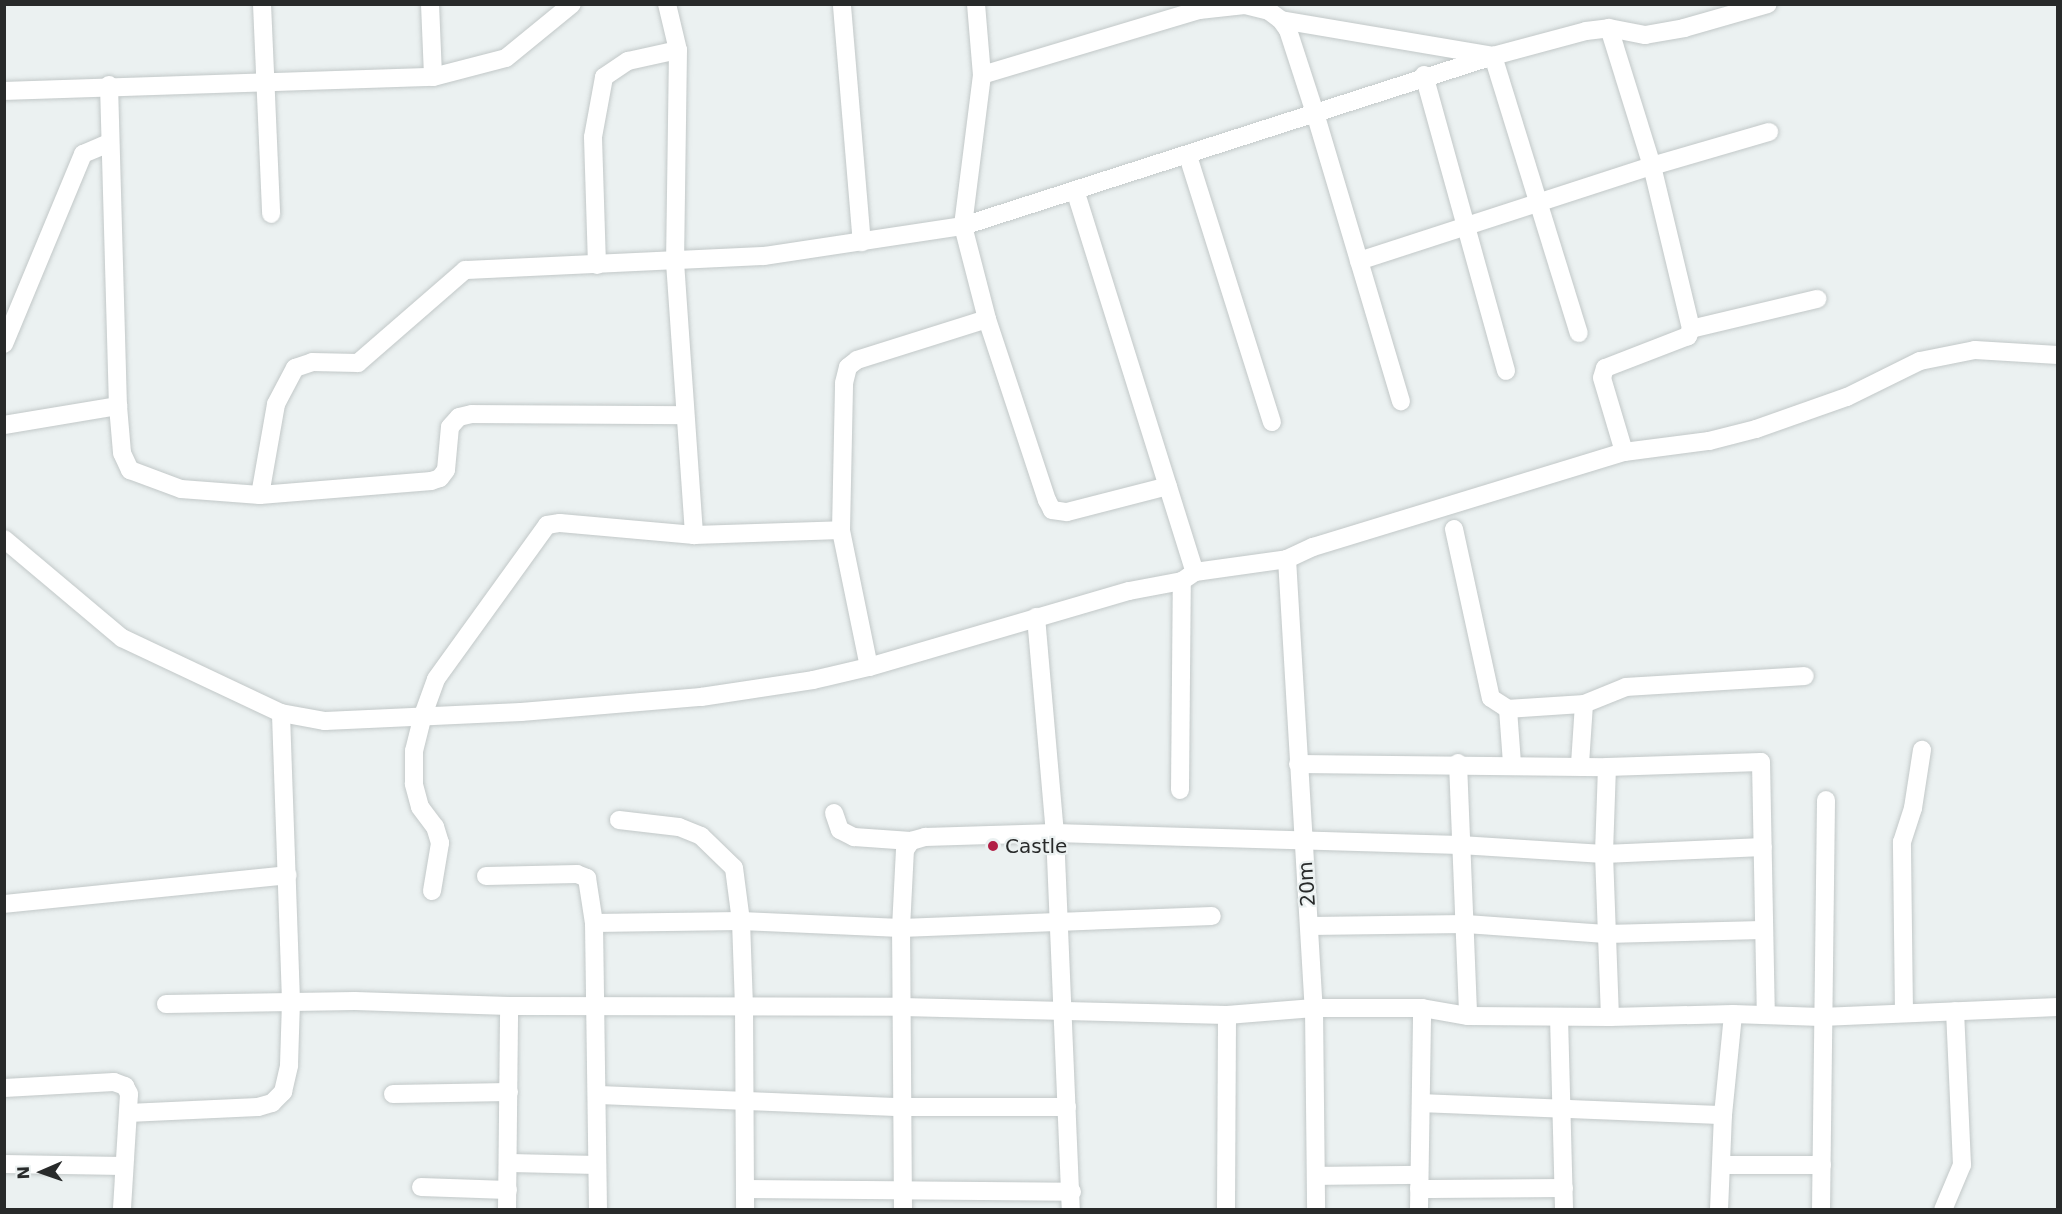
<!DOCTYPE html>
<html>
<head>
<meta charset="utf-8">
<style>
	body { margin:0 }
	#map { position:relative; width:2062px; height:1214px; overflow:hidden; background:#ebf1f1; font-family:"DejaVu Sans",sans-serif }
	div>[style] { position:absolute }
	.roads { filter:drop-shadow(0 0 2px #c2c8c8) drop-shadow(0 0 2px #c2c8c8) }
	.minor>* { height:18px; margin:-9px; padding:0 9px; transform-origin:9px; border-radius:9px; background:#fff }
	.dots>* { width:16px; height:16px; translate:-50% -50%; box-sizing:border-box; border:3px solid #ebf1f1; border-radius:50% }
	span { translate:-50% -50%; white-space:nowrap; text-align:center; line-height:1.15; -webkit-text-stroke:4.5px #ebf1f1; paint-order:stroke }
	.poi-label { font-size:20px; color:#282a2a }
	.left { translate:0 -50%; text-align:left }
	.street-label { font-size:20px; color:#282a2a }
	.frame { position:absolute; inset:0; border:6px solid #282a2a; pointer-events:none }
	.north { position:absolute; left:12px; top:1142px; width:60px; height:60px; -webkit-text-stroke:4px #ebf1f1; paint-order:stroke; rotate:268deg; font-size:16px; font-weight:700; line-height:24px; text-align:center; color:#282a2a }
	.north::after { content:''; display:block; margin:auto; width:21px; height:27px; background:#282a2a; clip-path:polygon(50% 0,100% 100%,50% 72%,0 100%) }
</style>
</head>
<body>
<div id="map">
	<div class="roads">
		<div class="minor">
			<div style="left:262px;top:4px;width:210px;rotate:87.5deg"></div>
			<div style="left:430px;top:4px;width:73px;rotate:87.6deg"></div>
			<div style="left:433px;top:77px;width:75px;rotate:-14.6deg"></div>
			<div style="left:506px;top:58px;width:85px;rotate:-39.3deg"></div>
			<div style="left:667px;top:4px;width:47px;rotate:76.6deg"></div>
			<div style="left:678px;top:50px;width:212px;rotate:90.8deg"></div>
			<div style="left:675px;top:262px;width:274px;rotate:86deg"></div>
			<div style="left:976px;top:4px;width:71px;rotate:85.2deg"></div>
			<div style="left:982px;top:75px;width:152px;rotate:97.2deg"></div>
			<div style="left:963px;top:226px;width:96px;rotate:75.5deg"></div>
			<div style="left:987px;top:319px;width:191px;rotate:71.7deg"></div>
			<div style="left:1047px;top:500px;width:11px;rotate:63deg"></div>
			<div style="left:1052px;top:510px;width:15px;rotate:8deg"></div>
			<div style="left:1067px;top:512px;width:104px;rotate:-14.4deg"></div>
			<div style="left:842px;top:6px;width:237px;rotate:85.2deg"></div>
			<div style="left:1281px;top:20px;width:215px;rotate:9.6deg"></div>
			<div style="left:1493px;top:56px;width:290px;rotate:72.8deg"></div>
			<div style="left:1609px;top:28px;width:145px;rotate:72.7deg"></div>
			<div style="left:1652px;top:166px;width:168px;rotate:76.5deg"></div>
			<div style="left:1691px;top:329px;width:8px;rotate:113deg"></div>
			<div style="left:1688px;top:336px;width:89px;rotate:158.9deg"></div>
			<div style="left:1605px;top:368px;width:10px;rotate:107deg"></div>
			<div style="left:1602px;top:378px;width:77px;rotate:73.4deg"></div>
			<div style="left:982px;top:75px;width:227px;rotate:-16.7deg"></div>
			<div style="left:1199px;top:10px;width:46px;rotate:-6.2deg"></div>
			<div style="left:1245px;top:5px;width:25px;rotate:14deg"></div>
			<div style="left:1269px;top:11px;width:15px;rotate:37deg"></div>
			<div style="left:1281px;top:20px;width:12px;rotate:55deg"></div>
			<div style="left:1288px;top:30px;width:87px;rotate:72deg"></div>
			<div style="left:1315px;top:113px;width:301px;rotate:73.4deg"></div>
			<div style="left:1424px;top:75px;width:307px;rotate:74.5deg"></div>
			<div style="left:109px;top:85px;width:321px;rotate:88.4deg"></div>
			<div style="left:118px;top:406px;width:47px;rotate:85.1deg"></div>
			<div style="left:122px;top:453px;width:19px;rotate:65deg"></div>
			<div style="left:130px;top:470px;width:54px;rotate:20.4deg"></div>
			<div style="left:181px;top:489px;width:79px;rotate:4.3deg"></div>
			<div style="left:260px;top:495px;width:172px;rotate:-4.7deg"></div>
			<div style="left:431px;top:481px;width:9px;rotate:-18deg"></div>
			<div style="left:440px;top:478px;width:10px;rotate:-53deg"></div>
			<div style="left:446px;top:470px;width:43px;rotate:-84.7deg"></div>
			<div style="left:450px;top:427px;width:13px;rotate:-48deg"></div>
			<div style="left:459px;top:417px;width:13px;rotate:-13deg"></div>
			<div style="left:472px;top:414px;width:213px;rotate:0.3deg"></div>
			<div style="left:4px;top:91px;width:429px;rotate:-1.9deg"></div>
			<div style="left:1188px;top:156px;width:279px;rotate:72.5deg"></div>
			<div style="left:1075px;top:190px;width:400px;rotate:72.6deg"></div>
			<div style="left:1359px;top:261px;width:308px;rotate:-18deg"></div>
			<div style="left:1652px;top:166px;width:122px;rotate:-16.2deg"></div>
			<div style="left:597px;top:265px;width:128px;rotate:-91.8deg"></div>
			<div style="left:593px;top:137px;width:61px;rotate:-79.6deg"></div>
			<div style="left:604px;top:77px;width:29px;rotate:-34deg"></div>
			<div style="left:628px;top:61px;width:51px;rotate:-12.4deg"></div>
			<div style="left:1691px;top:329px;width:130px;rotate:-13.4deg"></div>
			<div style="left:4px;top:344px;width:206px;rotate:-67.4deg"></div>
			<div style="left:83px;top:154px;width:26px;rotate:-23deg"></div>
			<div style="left:4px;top:425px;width:116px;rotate:-9.5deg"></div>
			<div style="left:260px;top:495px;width:92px;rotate:-80deg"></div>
			<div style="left:276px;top:404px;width:41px;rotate:-62.2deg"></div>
			<div style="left:295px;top:368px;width:18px;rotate:-19deg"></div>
			<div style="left:312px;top:362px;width:46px;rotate:1.2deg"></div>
			<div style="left:358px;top:363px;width:142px;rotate:-41deg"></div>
			<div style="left:465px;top:270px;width:299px;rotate:-2.7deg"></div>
			<div style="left:764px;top:256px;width:201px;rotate:-8.6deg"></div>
			<div style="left:963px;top:226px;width:557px;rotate:-17.78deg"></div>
			<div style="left:1493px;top:56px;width:96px;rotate:-15deg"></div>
			<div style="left:1586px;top:31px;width:23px;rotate:-7deg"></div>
			<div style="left:1609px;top:28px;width:37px;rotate:11deg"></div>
			<div style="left:1645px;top:35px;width:40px;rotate:-10deg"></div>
			<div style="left:1684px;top:28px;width:87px;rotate:-15.9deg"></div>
			<div style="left:1454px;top:529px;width:173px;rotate:77.7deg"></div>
			<div style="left:1491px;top:698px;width:20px;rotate:33deg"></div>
			<div style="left:1508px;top:709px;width:54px;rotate:85.8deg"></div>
			<div style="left:4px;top:539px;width:154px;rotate:40deg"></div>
			<div style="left:122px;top:638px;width:176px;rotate:25.3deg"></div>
			<div style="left:281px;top:713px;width:45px;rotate:10.3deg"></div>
			<div style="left:325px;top:721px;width:196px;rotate:-2.6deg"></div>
			<div style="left:521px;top:712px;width:181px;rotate:-4.8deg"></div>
			<div style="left:701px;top:697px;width:113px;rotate:-8.6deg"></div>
			<div style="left:813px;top:680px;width:57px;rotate:-13.1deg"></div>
			<div style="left:869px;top:667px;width:271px;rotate:-16.3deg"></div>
			<div style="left:1129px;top:591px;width:54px;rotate:-10.7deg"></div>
			<div style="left:1182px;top:581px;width:16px;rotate:-35deg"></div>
			<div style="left:1195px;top:572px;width:93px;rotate:-8deg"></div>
			<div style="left:1287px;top:559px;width:29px;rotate:-25deg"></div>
			<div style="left:1313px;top:547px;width:325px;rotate:-17deg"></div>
			<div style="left:1624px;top:452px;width:86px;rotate:-7.4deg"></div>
			<div style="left:1709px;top:441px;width:49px;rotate:-14.3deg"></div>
			<div style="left:1756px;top:429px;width:96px;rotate:-19.4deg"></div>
			<div style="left:1847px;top:397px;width:81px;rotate:-26.3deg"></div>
			<div style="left:1920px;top:361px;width:56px;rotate:-11.3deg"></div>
			<div style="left:1975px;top:350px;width:83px;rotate:3.4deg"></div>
			<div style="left:1287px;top:559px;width:450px;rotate:86.6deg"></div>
			<div style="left:1314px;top:1008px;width:202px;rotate:89.4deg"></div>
			<div style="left:1036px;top:617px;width:217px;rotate:85deg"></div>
			<div style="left:1055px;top:833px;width:377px;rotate:87.6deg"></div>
			<div style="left:869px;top:667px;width:140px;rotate:-101.6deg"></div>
			<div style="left:841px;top:530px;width:147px;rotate:-88.8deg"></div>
			<div style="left:844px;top:383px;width:16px;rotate:-76deg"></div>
			<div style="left:848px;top:367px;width:11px;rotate:-38deg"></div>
			<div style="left:857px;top:360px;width:136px;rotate:-17.5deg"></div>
			<div style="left:1508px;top:709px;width:76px;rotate:-3.8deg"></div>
			<div style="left:1458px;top:763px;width:253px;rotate:87.7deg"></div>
			<div style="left:1298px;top:764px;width:309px;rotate:0.6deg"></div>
			<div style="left:1607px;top:767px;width:154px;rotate:-1.9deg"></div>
			<div style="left:1761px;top:762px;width:253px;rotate:88.9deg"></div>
			<div style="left:1580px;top:764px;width:60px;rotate:-86.2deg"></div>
			<div style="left:1584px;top:704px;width:45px;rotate:-22deg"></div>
			<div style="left:1626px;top:687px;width:179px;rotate:-3.5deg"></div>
			<div style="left:1607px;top:767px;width:87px;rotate:92deg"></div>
			<div style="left:1604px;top:854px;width:163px;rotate:87.9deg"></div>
			<div style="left:1180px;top:790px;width:209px;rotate:-89.5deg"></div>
			<div style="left:834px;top:813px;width:18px;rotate:71deg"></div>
			<div style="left:840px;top:830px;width:16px;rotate:27deg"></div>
			<div style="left:854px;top:837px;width:57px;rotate:4deg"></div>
			<div style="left:911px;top:841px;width:15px;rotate:-16deg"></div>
			<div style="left:925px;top:837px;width:130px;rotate:-1.8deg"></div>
			<div style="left:1055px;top:833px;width:405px;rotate:1.7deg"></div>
			<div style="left:1460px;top:845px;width:144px;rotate:3.6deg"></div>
			<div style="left:1604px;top:854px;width:159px;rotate:-2.5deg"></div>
			<div style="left:619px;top:820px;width:60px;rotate:6.7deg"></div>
			<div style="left:679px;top:827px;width:24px;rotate:22deg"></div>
			<div style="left:701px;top:836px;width:46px;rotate:44.1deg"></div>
			<div style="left:734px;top:868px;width:53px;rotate:82.5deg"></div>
			<div style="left:741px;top:921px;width:85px;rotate:88deg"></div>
			<div style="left:744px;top:1006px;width:204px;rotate:89.7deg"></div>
			<div style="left:486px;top:876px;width:91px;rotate:-1.3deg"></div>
			<div style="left:577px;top:874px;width:11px;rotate:22deg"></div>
			<div style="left:587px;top:878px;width:46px;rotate:81.2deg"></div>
			<div style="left:432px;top:891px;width:49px;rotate:-80.5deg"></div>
			<div style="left:440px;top:843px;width:17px;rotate:-107deg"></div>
			<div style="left:435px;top:827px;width:25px;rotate:-127deg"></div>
			<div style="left:420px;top:807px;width:24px;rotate:-105deg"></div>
			<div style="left:414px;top:784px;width:33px;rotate:-90deg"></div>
			<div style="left:414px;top:751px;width:37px;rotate:-76deg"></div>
			<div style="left:423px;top:715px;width:38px;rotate:-70deg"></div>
			<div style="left:436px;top:679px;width:190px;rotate:-54.2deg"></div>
			<div style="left:547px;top:525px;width:13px;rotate:-9deg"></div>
			<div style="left:560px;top:523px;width:135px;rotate:5.1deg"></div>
			<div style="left:694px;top:535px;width:147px;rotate:-1.9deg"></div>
			<div style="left:4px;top:904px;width:285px;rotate:-5.8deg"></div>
			<div style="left:1310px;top:926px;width:156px;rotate:-0.7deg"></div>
			<div style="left:1466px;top:924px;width:140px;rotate:4.1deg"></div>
			<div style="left:1606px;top:934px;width:156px;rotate:-1.5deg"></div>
			<div style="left:166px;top:1004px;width:189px;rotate:-0.9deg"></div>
			<div style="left:355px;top:1001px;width:154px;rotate:1.9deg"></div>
			<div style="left:509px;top:1006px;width:393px;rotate:0.1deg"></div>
			<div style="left:902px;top:1007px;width:325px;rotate:1.4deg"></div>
			<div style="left:1227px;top:1015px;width:87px;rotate:-4.6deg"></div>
			<div style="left:1314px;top:1008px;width:108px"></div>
			<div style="left:1422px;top:1008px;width:47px;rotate:9.9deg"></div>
			<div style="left:1468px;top:1016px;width:142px;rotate:0.4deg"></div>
			<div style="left:1610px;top:1017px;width:123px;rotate:-1.4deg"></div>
			<div style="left:1733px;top:1014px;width:88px;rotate:2deg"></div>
			<div style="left:1821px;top:1017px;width:237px;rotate:-2.4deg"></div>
			<div style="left:1904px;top:1013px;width:171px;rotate:-90.7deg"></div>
			<div style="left:1902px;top:842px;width:36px;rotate:-72deg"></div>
			<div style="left:1913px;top:808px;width:59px;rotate:-81.2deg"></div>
			<div style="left:1559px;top:1017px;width:193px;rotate:88.5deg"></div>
			<div style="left:4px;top:1088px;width:110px;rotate:-3.1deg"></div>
			<div style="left:114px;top:1082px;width:12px;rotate:20deg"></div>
			<div style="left:125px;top:1086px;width:9px;rotate:63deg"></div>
			<div style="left:129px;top:1094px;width:116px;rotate:93.5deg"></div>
			<div style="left:393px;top:1094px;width:116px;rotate:-1deg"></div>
			<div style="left:599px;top:1095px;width:303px;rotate:2.3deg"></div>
			<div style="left:902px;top:1107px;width:165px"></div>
			<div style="left:1422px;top:1103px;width:301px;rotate:2.3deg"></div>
			<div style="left:1723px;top:1115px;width:101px;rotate:-84.3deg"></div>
			<div style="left:128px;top:1113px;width:130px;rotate:-2.6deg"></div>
			<div style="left:258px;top:1107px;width:15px;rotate:-16deg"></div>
			<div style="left:272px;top:1103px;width:16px;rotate:-45deg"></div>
			<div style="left:283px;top:1092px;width:28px;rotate:-77deg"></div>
			<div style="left:289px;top:1065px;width:64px;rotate:-88.2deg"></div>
			<div style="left:291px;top:1001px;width:288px;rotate:-92deg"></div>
			<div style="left:510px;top:1163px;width:87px;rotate:1.3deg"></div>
			<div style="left:4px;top:1164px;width:119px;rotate:1deg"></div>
			<div style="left:1721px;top:1165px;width:101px"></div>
			<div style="left:1316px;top:1176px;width:103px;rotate:-0.6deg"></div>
			<div style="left:421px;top:1187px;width:87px;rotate:2deg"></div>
			<div style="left:745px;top:1189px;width:327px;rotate:0.5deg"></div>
			<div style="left:1419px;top:1189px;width:145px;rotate:-0.4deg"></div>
			<div style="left:507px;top:1210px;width:204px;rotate:-89.4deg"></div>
			<div style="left:598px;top:1210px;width:287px;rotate:-90.8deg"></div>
			<div style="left:594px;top:923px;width:147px;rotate:-0.8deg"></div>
			<div style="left:741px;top:921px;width:160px;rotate:2.5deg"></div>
			<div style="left:901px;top:928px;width:311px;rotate:-2.2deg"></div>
			<div style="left:903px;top:1210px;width:282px;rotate:-90.4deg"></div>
			<div style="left:901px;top:928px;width:78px;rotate:-87.1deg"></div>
			<div style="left:905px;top:850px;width:11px;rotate:-56deg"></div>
			<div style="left:1226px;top:1210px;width:195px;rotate:-89.7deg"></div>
			<div style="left:1419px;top:1210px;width:202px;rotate:-89.1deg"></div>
			<div style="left:1719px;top:1210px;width:95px;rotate:-87.6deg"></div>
			<div style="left:1821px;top:1210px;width:410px;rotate:-89.3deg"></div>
			<div style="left:1943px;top:1210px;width:49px;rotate:-67.1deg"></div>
			<div style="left:1962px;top:1165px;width:154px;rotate:-92.6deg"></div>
		</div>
	</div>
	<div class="dots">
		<div style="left:993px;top:846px;background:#b11e45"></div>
	</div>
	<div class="poi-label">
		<span class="left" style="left:1005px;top:846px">Castle</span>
	</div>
	<div class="street-label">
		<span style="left:1307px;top:884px;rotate:-94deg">20m</span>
	</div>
	<div class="frame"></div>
	<div class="north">N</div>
</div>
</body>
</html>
